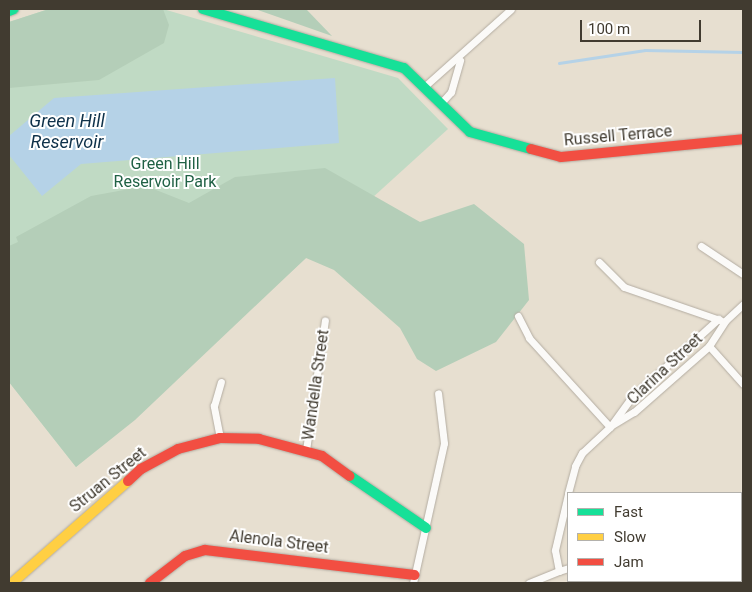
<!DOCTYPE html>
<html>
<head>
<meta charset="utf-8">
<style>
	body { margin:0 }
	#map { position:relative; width:752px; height:592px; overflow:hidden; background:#e7dfd0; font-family:Roboto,sans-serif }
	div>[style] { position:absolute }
	.green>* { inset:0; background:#c0dac4 }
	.forest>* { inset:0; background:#b4ceb8 }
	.water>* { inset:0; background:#b5d2e7 }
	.stream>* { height:2.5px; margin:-1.25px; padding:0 1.25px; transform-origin:1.25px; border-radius:1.25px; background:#b5d2e7 }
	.roads { filter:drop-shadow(0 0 1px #b3aca1) drop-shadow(0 0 1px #b3aca1) }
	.street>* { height:7px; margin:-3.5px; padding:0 3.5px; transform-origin:3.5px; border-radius:3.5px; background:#fbfaf8 }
	.fast>* { height:10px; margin:-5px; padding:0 5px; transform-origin:5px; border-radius:5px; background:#16e098 }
	.slow>* { height:10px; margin:-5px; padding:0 5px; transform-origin:5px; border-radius:5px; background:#ffcf43 }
	.jam>* { height:10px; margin:-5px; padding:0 5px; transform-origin:5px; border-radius:5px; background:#f24e42 }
	span { translate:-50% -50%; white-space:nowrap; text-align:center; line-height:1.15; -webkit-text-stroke:4px #fff; paint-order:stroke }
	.street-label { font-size:16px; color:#413b30 }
	.park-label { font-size:16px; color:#206145 }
	.water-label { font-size:18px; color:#0e314a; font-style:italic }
	.frame { position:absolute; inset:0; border:10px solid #413b30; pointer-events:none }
	.legend { position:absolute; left:567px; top:492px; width:175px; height:90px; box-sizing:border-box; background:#fff; border:1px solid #b3b1ac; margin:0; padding:6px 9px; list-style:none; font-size:15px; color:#413b30 }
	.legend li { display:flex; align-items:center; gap:10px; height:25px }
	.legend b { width:25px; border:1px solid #b3b1ac }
	.scale { position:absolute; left:580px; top:20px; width:121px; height:22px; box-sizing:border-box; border:2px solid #413b30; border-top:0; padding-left:6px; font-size:15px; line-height:18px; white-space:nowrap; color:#413b30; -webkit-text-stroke:4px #fff; paint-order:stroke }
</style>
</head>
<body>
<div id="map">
	<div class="green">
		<div style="clip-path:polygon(49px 9px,163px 9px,398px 78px,448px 129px,76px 467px,9px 382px,9px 22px)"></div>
	</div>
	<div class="forest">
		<div style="clip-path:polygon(49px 9px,163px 9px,169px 25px,164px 43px,99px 80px,9px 88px,9px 22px)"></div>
		<div style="clip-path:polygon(255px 9px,306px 9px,332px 36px)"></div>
		<div style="clip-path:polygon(325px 168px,420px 222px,474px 204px,524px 244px,529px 300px,496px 342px,436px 371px,417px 359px,400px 328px,334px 270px,306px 258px,135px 420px,76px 467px,9px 382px,9px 246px,18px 242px,16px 237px,91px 196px,146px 186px,189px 203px,235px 177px)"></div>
	</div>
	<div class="water">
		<div style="clip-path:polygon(335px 78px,339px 143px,81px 164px,42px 196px,9px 155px,9px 136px,54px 98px)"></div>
	</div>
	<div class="stream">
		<div style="left:559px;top:63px;width:87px;rotate:-8.6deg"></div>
		<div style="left:645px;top:50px;width:98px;rotate:1.2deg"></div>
	</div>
	<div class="roads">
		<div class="street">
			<div style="left:425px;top:86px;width:115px;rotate:-41.8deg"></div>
			<div style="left:441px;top:103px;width:15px;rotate:-48deg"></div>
			<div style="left:451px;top:92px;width:33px;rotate:-74deg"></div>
			<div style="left:701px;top:246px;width:50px;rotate:33.7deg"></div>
			<div style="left:599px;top:262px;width:35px;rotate:45deg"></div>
			<div style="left:624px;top:287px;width:102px;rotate:19deg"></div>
			<div style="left:518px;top:316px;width:25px;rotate:63deg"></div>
			<div style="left:529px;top:338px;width:120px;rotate:47.7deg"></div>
			<div style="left:709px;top:346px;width:51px;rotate:48.2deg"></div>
			<div style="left:612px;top:425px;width:26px;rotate:-31deg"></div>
			<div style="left:634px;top:412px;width:100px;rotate:-41.3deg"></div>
			<div style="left:709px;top:346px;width:30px;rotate:-57deg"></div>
			<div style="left:725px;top:321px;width:25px;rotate:-43deg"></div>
			<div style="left:220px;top:438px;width:33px;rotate:-101deg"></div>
			<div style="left:214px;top:406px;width:25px;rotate:-74deg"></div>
			<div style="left:306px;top:450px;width:131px;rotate:-81.7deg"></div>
			<div style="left:568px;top:493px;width:28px;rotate:-75deg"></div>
			<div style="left:575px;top:466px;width:15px;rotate:-62deg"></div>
			<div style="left:582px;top:453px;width:38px;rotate:-43deg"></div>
			<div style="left:610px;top:427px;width:36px;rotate:-54deg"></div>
			<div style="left:631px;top:398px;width:118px;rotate:-42.2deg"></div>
			<div style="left:741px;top:555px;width:4px;rotate:56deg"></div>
			<div style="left:559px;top:571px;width:9px;rotate:-18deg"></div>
			<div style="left:413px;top:583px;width:143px;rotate:-77.5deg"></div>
			<div style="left:444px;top:443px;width:50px;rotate:-96.8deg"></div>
			<div style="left:529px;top:583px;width:32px;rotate:-22deg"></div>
			<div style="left:559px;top:571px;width:21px;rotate:-101deg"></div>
			<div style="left:555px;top:550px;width:57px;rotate:-76.9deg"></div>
		</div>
		<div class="fast">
			<div style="left:203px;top:9px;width:209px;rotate:16.4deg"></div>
			<div style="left:404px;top:68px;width:92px;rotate:44.1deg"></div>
			<div style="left:470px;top:132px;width:63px;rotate:15.6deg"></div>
			<div style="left:9px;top:11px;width:5px;rotate:-22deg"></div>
			<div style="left:350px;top:476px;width:92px;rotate:34.4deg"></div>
		</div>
		<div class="slow">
			<div style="left:12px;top:583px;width:154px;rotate:-41.3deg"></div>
		</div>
		<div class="jam">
			<div style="left:531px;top:149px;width:31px;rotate:15deg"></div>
			<div style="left:561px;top:157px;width:183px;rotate:-5.6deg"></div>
			<div style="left:128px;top:481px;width:18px;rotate:-43deg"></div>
			<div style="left:141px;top:469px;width:42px;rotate:-28.4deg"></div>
			<div style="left:178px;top:449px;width:43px;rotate:-14.7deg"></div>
			<div style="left:220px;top:438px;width:39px;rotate:1deg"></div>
			<div style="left:259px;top:439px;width:65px;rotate:15.1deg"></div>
			<div style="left:322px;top:456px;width:34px;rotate:36deg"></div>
			<div style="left:150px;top:583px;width:44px;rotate:-37.6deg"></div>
			<div style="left:185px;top:556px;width:21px;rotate:-17deg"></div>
			<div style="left:205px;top:550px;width:211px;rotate:6.8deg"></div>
		</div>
	</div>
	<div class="street-label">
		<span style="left:618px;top:136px;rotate:-5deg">Russell Terrace</span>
		<span style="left:665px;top:369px;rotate:-43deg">Clarina Street</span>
		<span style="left:316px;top:385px;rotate:-82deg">Wandella Street</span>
		<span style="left:108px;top:480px;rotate:-39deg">Struan Street</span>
		<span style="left:279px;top:542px;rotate:7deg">Alenola Street</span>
	</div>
	<div class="park-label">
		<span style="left:165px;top:173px">Green Hill<br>Reservoir Park</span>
	</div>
	<div class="water-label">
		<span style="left:67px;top:132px">Green Hill<br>Reservoir</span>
	</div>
	<div class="frame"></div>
	<ul class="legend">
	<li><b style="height:6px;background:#16e098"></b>Fast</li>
	<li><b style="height:6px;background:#ffcf43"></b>Slow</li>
	<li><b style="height:6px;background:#f24e42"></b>Jam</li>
	</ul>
	<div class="scale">100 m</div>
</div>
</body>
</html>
